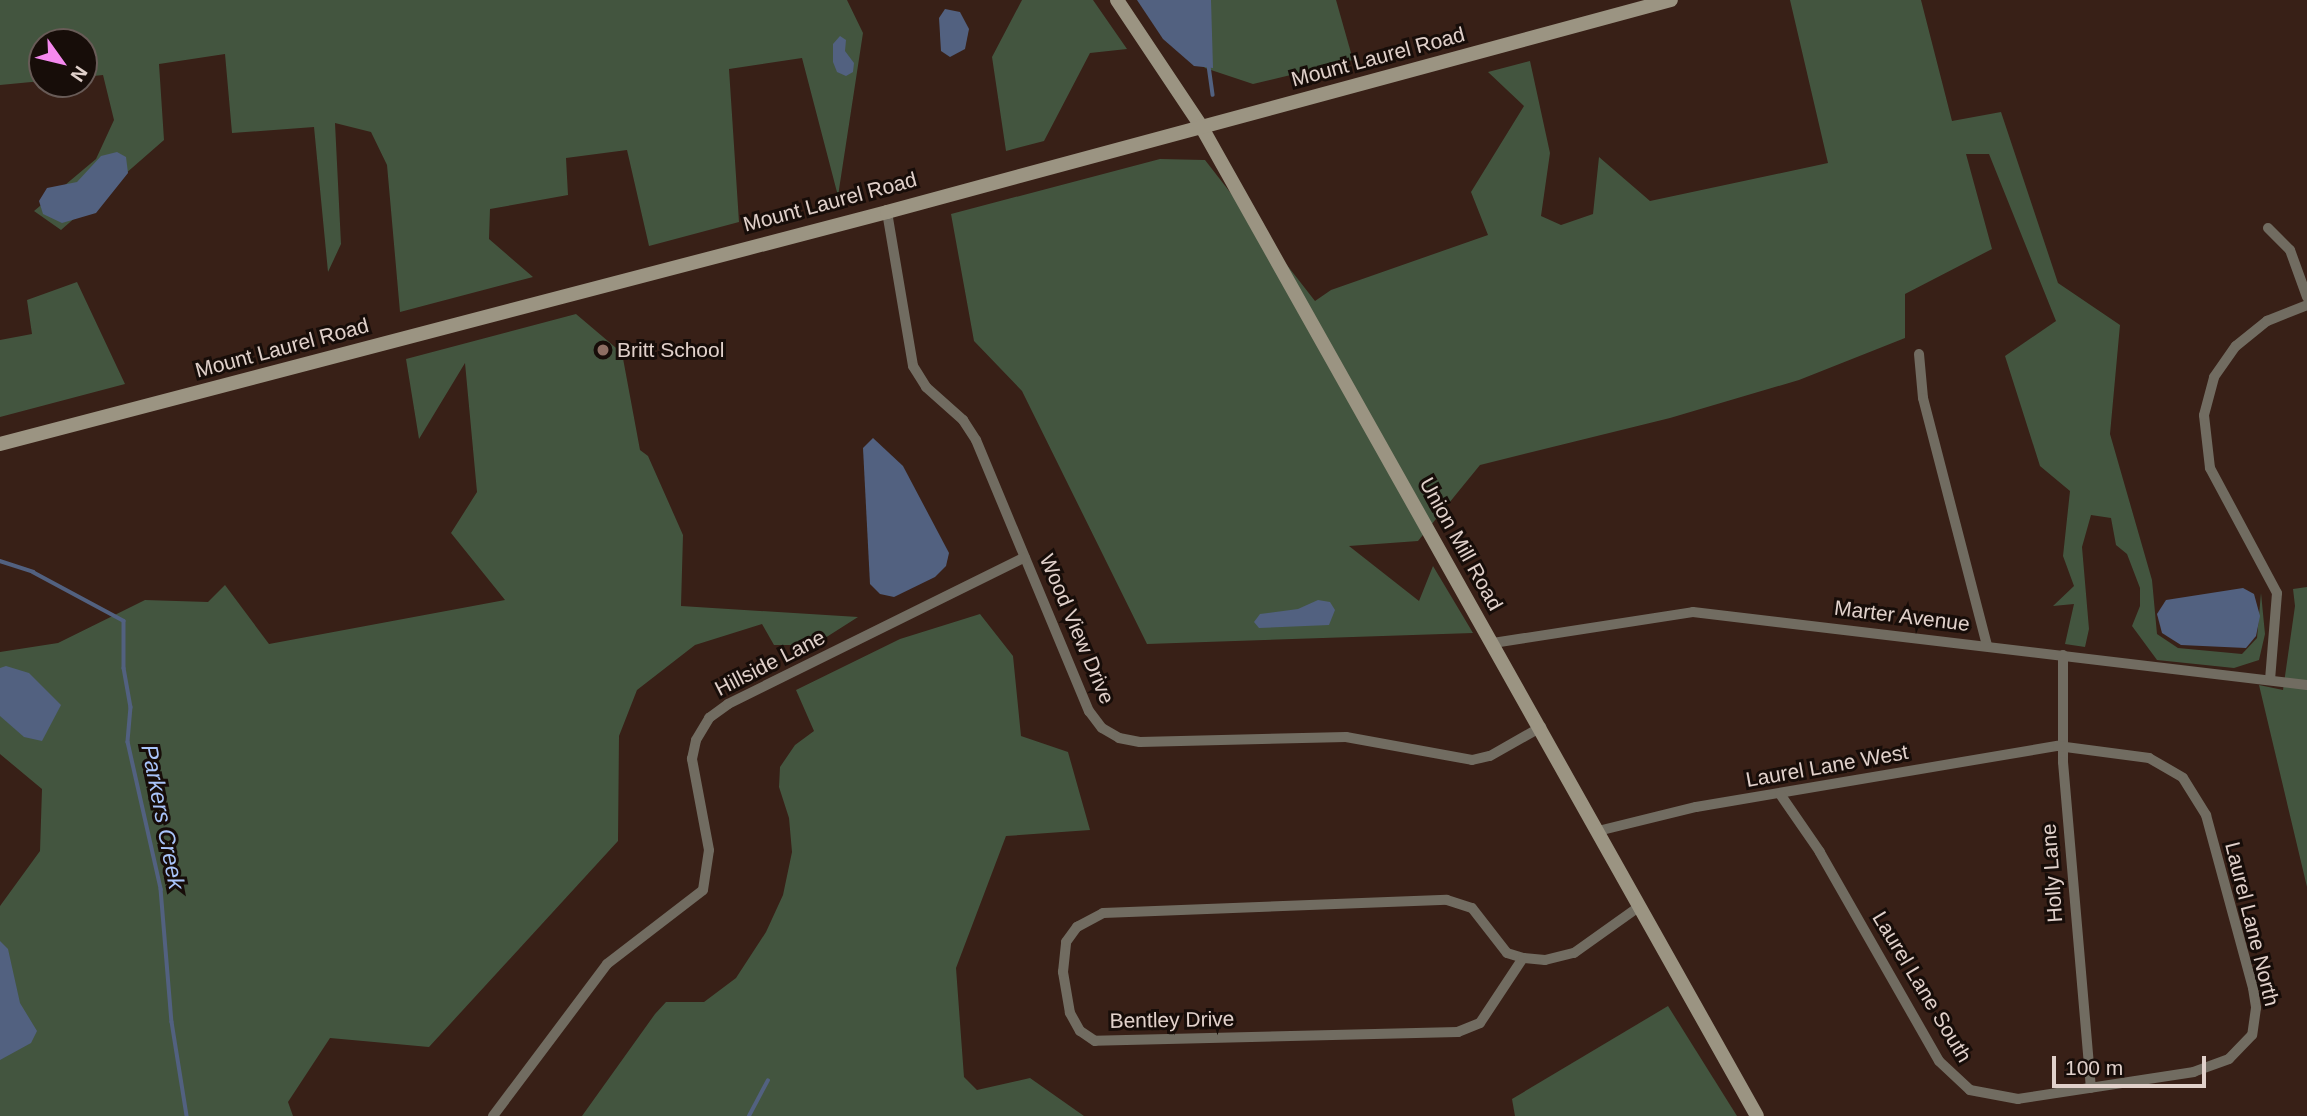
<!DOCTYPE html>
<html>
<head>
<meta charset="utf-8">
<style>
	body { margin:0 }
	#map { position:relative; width:2307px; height:1116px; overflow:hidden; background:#382017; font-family:Arial,sans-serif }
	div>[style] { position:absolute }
	.green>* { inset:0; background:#43553f }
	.water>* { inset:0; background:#526180 }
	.stream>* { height:3.5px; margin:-1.75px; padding:0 1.75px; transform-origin:1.75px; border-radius:1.75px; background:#526180 }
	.street>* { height:10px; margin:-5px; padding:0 5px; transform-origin:5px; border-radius:5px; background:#716c61 }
	.secondary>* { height:14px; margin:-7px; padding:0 7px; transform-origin:7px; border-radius:7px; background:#9b9482 }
	.dots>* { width:19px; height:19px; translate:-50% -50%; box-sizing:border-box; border:4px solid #170d09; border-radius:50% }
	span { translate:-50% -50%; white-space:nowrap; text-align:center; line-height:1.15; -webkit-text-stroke:6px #170d09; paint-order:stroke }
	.street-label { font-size:21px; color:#e1d1cb }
	.poi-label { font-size:21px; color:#e1d1cb }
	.left { translate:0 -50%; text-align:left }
	.water-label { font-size:23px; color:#a9c4fa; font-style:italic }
	.north { position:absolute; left:28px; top:28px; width:70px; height:70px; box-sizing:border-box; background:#170d09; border:2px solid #685b57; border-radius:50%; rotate:124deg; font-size:19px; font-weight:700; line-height:28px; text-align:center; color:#e1d1cb }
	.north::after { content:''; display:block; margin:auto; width:24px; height:32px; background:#f589ef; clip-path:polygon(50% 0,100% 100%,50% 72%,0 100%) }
	.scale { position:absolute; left:2052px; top:1056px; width:154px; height:32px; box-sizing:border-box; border:4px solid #e1d1cb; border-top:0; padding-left:9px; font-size:21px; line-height:24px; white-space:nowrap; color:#e1d1cb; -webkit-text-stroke:5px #170d09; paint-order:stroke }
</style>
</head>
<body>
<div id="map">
	<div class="green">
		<div style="clip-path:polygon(0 0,847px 0,863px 33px,838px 196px,802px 58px,729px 69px,739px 222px,649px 246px,627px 150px,566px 158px,568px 195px,490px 209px,489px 239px,533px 277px,400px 312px,387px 165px,371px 132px,335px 123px,341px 244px,328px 272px,314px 127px,232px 133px,225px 54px,159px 64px,164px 140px,61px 230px,34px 211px,96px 159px,114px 120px,103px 75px,84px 77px,84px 42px,42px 42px,42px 81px,0 85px)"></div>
		<div style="clip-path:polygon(1022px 0,1093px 0,1127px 49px,1090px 53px,1044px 141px,1006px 151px,992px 57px)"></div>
		<div style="clip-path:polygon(1155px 0,1336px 0,1353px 60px,1253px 84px,1205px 68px)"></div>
		<div style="clip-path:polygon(1790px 0,1921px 0,1952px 121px,2001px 112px,2058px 283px,2120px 325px,2110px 434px,2152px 580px,2157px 634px,2178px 648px,2242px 654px,2257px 638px,2261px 593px,2265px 634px,2259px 660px,2234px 668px,2157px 660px,2132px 626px,2140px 606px,2140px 588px,2127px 554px,2116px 545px,2111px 518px,2091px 515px,2082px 547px,2089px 629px,2085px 647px,2065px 644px,2074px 604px,2053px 606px,2074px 586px,2063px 556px,2070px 491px,2040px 466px,2005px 356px,2056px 321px,1989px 154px,1966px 154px,1992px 249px,1905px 294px,1905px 338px,1799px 380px,1670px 418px,1480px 465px,1418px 541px,1349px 546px,1419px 601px,1433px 566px,1473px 633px,1147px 644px,1022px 391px,974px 341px,951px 214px,1160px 159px,1205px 160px,1315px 301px,1331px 290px,1488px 235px,1471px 192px,1524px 106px,1488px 72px,1530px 61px,1550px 153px,1541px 216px,1561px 225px,1593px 214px,1599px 157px,1650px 201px,1828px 163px)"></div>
		<div style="clip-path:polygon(77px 282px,125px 384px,0 417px,0 340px,32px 334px,27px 300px)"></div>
		<div style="clip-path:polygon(576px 314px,622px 353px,640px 450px,648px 456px,683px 535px,681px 606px,858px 617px,814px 645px,774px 645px,762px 624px,695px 645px,637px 690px,619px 736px,618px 841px,429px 1047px,330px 1038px,288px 1102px,293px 1116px,0 1116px,0 906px,40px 851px,42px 789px,0 754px,0 652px,58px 643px,145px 600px,208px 602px,225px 585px,269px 644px,505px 600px,451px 533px,477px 492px,465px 363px,419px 439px,406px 359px)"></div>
		<div style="clip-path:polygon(2307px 587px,2307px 887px,2259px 685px,2283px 690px,2295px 606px,2293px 589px)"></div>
		<div style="clip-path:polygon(980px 614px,1013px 656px,1021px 736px,1068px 752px,1090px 830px,1006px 836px,956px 968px,964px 1077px,977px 1090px,1030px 1078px,1084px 1116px,582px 1116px,655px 1014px,666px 1002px,704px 1002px,736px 978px,766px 932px,783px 895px,792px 852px,789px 818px,779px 787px,780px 767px,795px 745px,814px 731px,796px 690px,900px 639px)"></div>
		<div style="clip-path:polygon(1668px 1006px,1737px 1116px,1515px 1116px,1512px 1099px)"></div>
	</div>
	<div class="water">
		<div style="clip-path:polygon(1137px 0,1211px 0,1213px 68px,1194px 66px,1163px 39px)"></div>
		<div style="clip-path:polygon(945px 9px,960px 12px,969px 29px,965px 49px,950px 57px,941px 51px,939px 18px)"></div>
		<div style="clip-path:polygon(840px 36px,846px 40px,845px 51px,854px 63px,853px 72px,846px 76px,837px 72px,833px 62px,833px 44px)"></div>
		<div style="clip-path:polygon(117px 152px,126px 157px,128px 173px,96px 213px,62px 223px,43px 214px,39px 201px,47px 188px,77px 182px,101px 156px)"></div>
		<div style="clip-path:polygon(873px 438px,903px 466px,949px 553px,946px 566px,935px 577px,894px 597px,880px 594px,870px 584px,863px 448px)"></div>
		<div style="clip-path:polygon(2243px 588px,2254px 594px,2260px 616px,2256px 636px,2246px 648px,2181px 645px,2162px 633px,2157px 614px,2166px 600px)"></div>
		<div style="clip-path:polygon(1318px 600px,1330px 602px,1335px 610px,1329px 625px,1259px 628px,1254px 622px,1260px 614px,1298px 609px)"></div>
		<div style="clip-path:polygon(6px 666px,29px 673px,61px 705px,42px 741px,24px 737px,0 716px,0 668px)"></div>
		<div style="clip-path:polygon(0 941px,8px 949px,20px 1003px,37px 1031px,31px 1043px,0 1060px)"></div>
	</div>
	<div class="stream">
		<div style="left:1209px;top:66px;width:29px;rotate:82deg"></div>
		<div style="left:0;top:561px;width:35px;rotate:18deg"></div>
		<div style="left:33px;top:572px;width:103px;rotate:28.3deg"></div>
		<div style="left:124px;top:621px;width:47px;rotate:90deg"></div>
		<div style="left:124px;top:668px;width:40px;rotate:80deg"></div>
		<div style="left:131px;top:707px;width:35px;rotate:95deg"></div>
		<div style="left:128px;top:742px;width:151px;rotate:77.3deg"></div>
		<div style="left:161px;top:889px;width:133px;rotate:85.3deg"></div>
		<div style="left:172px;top:1022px;width:95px;rotate:80.9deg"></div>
		<div style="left:749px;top:1116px;width:40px;rotate:-62deg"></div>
	</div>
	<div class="street">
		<div style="left:887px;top:212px;width:156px;rotate:80.4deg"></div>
		<div style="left:913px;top:366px;width:25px;rotate:58deg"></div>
		<div style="left:926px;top:387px;width:50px;rotate:41.7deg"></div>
		<div style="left:963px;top:420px;width:24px;rotate:57deg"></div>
		<div style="left:976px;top:440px;width:294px;rotate:67.4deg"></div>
		<div style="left:1089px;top:711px;width:21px;rotate:53deg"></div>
		<div style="left:1102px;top:728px;width:20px;rotate:30deg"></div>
		<div style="left:1119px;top:738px;width:21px;rotate:11deg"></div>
		<div style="left:1140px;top:742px;width:206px;rotate:-1.4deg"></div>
		<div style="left:1346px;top:737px;width:128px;rotate:10.3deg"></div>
		<div style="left:1472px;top:760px;width:18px;rotate:-13deg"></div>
		<div style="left:1490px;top:756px;width:59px;rotate:-29.6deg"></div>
		<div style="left:2268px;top:228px;width:31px;rotate:45deg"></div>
		<div style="left:2290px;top:250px;width:50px;rotate:70.1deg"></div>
		<div style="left:1919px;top:354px;width:44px;rotate:84.8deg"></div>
		<div style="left:1923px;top:398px;width:256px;rotate:75.5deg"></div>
		<div style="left:1493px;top:643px;width:202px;rotate:-8.8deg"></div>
		<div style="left:1693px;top:612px;width:618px;rotate:6.78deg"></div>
		<div style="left:2063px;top:655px;width:107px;rotate:90deg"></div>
		<div style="left:2063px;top:762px;width:327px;rotate:85.1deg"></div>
		<div style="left:2270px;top:680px;width:87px;rotate:-85.4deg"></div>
		<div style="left:2277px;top:593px;width:142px;rotate:-118.2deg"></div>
		<div style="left:2210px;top:468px;width:53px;rotate:-96.5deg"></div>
		<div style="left:2204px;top:415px;width:39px;rotate:-75deg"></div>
		<div style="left:2214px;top:377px;width:38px;rotate:-55deg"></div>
		<div style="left:2236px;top:346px;width:40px;rotate:-39deg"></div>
		<div style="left:2267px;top:321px;width:43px;rotate:-21.8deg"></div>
		<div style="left:1598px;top:831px;width:101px;rotate:-13.8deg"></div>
		<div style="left:1696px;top:807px;width:367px;rotate:-9.6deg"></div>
		<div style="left:2058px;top:746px;width:92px;rotate:7.5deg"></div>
		<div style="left:2149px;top:758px;width:39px;rotate:30deg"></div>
		<div style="left:2183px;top:778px;width:44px;rotate:58.1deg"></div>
		<div style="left:2206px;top:815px;width:179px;rotate:74.8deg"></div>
		<div style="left:2253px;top:988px;width:20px;rotate:81deg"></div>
		<div style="left:2256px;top:1008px;width:27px;rotate:98deg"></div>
		<div style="left:2252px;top:1035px;width:33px;rotate:134deg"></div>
		<div style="left:2229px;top:1059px;width:37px;rotate:160deg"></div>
		<div style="left:2194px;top:1072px;width:178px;rotate:171.3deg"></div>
		<div style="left:2018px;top:1099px;width:49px;rotate:-169.4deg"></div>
		<div style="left:1970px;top:1090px;width:42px;rotate:-136.9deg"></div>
		<div style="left:1939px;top:1061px;width:241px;rotate:-119.7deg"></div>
		<div style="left:1820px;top:852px;width:70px;rotate:-124.6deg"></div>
		<div style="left:1447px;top:900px;width:26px;rotate:18deg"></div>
		<div style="left:1472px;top:908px;width:57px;rotate:52.1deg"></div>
		<div style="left:1507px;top:953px;width:17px;rotate:17deg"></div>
		<div style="left:1523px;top:958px;width:78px;rotate:123.5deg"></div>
		<div style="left:1480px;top:1023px;width:24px;rotate:158deg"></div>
		<div style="left:1458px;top:1032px;width:363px;rotate:178.6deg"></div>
		<div style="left:1095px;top:1041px;width:18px;rotate:-146deg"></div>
		<div style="left:1080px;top:1031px;width:21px;rotate:-119deg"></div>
		<div style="left:1070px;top:1013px;width:42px;rotate:-99.7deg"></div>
		<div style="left:1063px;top:972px;width:30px;rotate:-84deg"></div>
		<div style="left:1066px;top:942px;width:19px;rotate:-54deg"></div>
		<div style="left:1077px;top:927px;width:30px;rotate:-28deg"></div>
		<div style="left:1103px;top:913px;width:344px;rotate:-2.2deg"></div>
		<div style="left:1523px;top:958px;width:22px;rotate:5deg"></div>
		<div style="left:1545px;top:960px;width:30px;rotate:-14deg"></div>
		<div style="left:1574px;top:953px;width:81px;rotate:-35.5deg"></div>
		<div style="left:493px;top:1116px;width:190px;rotate:-53.1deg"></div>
		<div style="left:607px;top:964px;width:121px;rotate:-37.6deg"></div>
		<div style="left:703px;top:890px;width:40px;rotate:-81.5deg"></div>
		<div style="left:709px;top:850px;width:93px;rotate:-100.6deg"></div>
		<div style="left:692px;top:759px;width:19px;rotate:-78deg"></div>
		<div style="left:696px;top:740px;width:26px;rotate:-59deg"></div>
		<div style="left:709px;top:718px;width:24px;rotate:-36deg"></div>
		<div style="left:728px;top:704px;width:331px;rotate:-26.3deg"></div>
	</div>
	<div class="secondary">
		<div style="left:1117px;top:0;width:151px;rotate:56.3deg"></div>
		<div style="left:1201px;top:126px;width:1135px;rotate:60.68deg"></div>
		<div style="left:0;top:444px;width:917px;rotate:-14.66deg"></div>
		<div style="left:887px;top:212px;width:812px;rotate:-15.13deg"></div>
	</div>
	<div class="dots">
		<div style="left:603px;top:350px;background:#8d6e63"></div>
	</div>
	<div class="street-label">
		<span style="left:1378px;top:57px;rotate:-15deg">Mount Laurel Road</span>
		<span style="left:830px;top:202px;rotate:-15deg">Mount Laurel Road</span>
		<span style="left:282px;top:348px;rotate:-15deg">Mount Laurel Road</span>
		<span style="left:1461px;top:544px;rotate:61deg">Union Mill Road</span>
		<span style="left:1902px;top:616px;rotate:7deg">Marter Avenue</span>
		<span style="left:1077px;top:629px;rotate:67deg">Wood View Drive</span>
		<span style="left:770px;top:663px;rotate:-27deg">Hillside Lane</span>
		<span style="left:1827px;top:766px;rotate:-10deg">Laurel Lane West</span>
		<span style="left:2052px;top:873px;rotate:-94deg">Holly Lane</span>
		<span style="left:2252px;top:924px;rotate:76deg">Laurel Lane North</span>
		<span style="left:1922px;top:987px;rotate:59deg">Laurel Lane South</span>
		<span style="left:1172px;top:1020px;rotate:-1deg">Bentley Drive</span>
	</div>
	<div class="poi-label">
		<span class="left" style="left:617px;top:350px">Britt School</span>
	</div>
	<div class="water-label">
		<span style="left:163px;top:817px;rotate:79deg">Parkers Creek</span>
	</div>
	<div class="north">N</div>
	<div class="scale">100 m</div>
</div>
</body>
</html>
